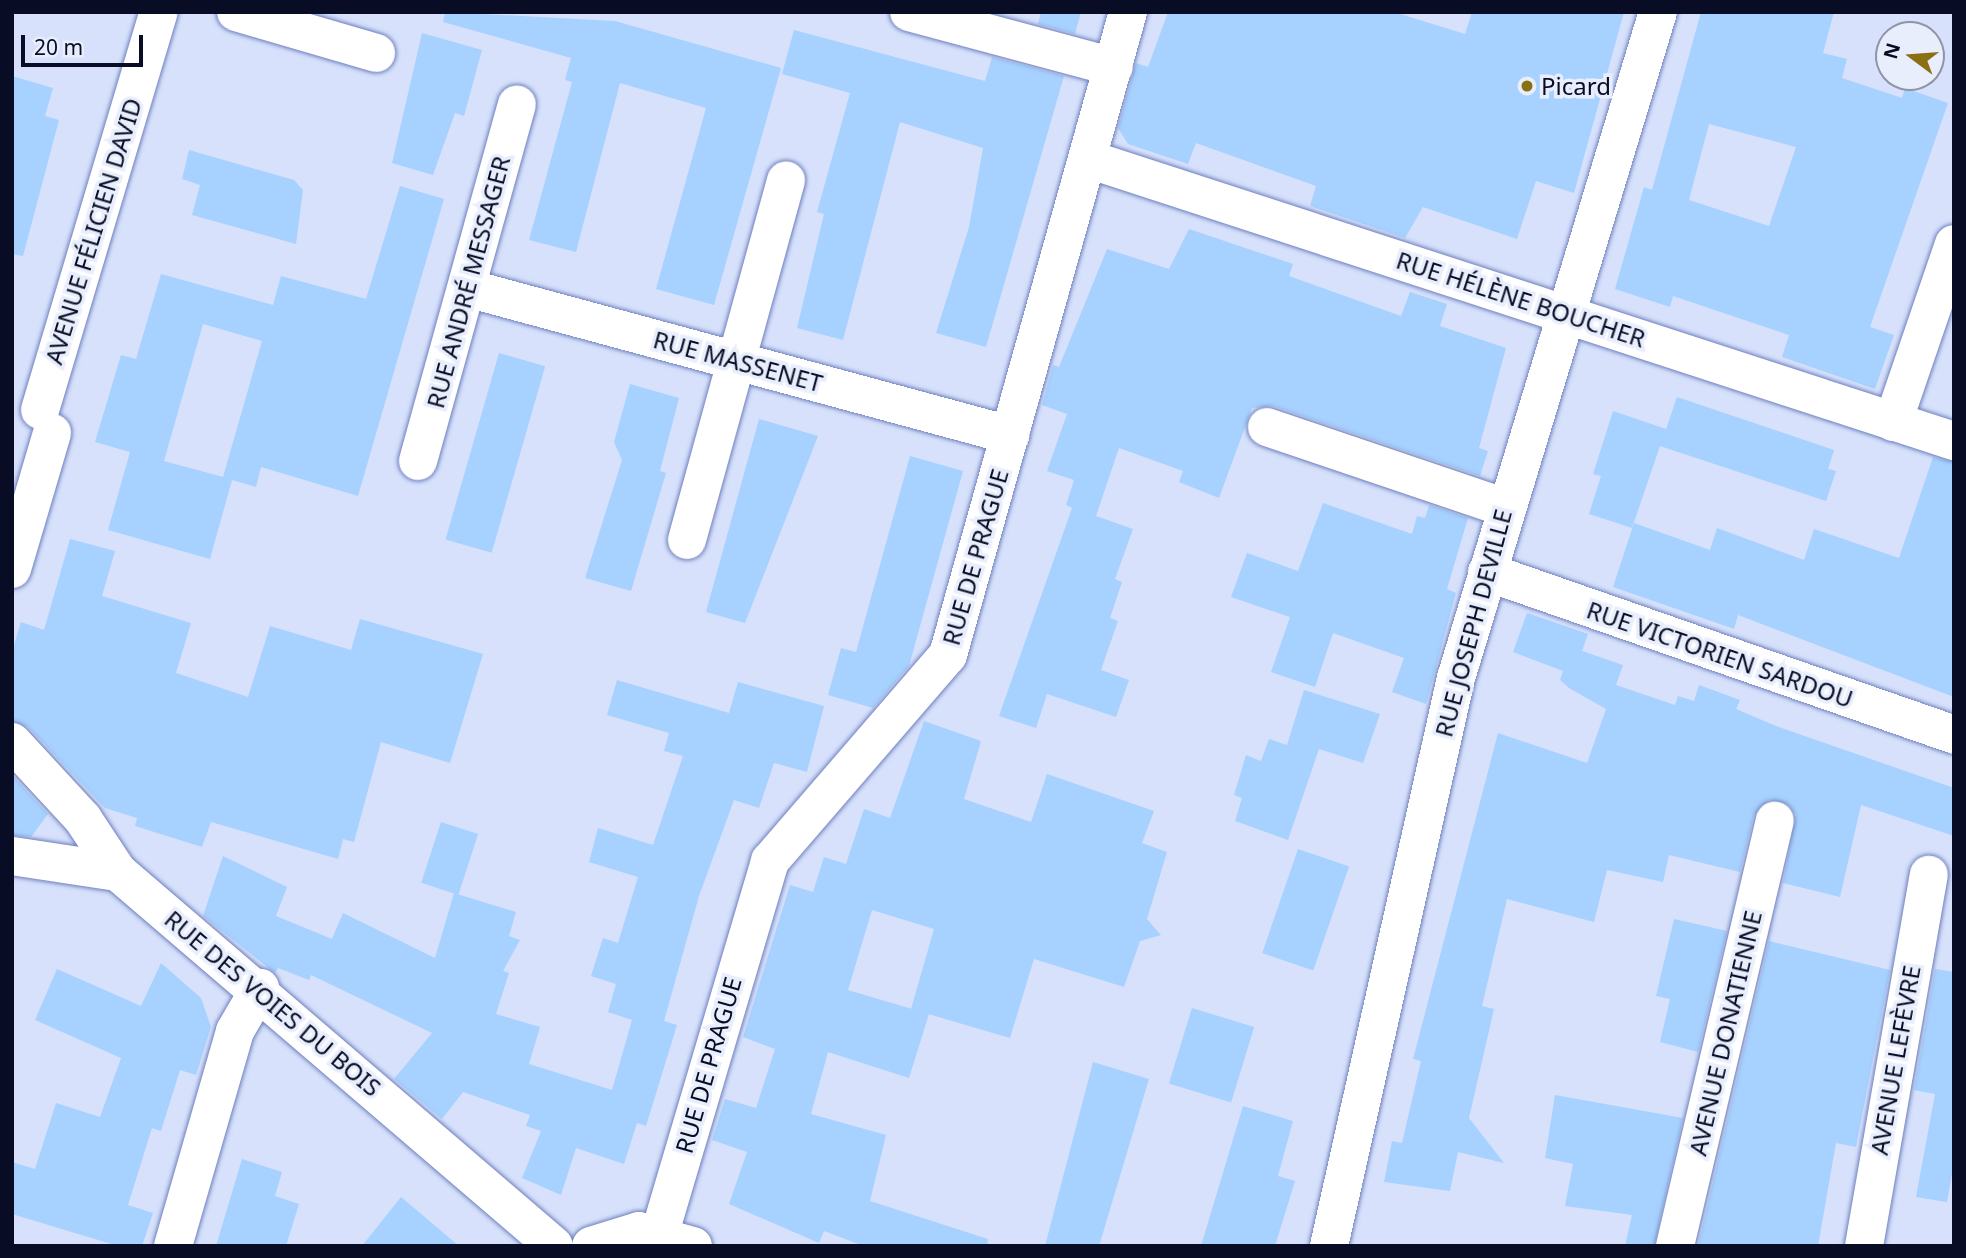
<!DOCTYPE html>
<html>
<head>
<meta charset="utf-8">
<style>
	body { margin:0 }
	#map { position:relative; width:1966px; height:1258px; overflow:hidden; background:#d7e1fc; font-family:"Noto Sans",sans-serif }
	div>[style] { position:absolute }
	.building>* { inset:0; background:#a7d1fe; transform-origin:0 0 }
	.roads { filter:drop-shadow(0 0 2px #6e80be) drop-shadow(0 0 2px #6e80be) }
	.minor>* { height:38px; margin:-19px; padding:0 19px; transform-origin:19px; border-radius:19px; background:#fff }
	.dots>* { width:19px; height:19px; translate:-50% -50%; box-sizing:border-box; border:4px solid #e9eefc; border-radius:50% }
	span { translate:-50% -50%; white-space:nowrap; text-align:center; line-height:1.15; -webkit-text-stroke:7px #e9eefc; paint-order:stroke }
	.poi-label { font-size:24px; color:#080d25 }
	.left { translate:0 -50%; text-align:left }
	.street-label { font-size:24px; color:#080d25 }
	.frame { position:absolute; inset:0; border:14px solid #080d25; pointer-events:none }
	.north { position:absolute; left:1875px; top:21px; width:70px; height:70px; box-sizing:border-box; background:#e9eefc; border:2px solid #8f94a6; border-radius:50%; rotate:286deg; font-size:19px; font-weight:700; line-height:28px; text-align:center; color:#080d25 }
	.north::after { content:''; display:block; margin:auto; width:24px; height:32px; background:#8b7013; clip-path:polygon(50% 0,100% 100%,50% 72%,0 100%) }
	.scale { position:absolute; left:21px; top:35px; width:122px; height:32px; box-sizing:border-box; border:4px solid #080d25; border-top:0; padding-left:9px; font-size:21px; line-height:24px; white-space:nowrap; color:#080d25; -webkit-text-stroke:5px #e9eefc; paint-order:stroke }
</style>
</head>
<body>
<div id="map">
	<div class="building">
		<div style="clip-path:polygon(445px 12px,615px 21px,781px 68px,714px 305px,656px 289px,706px 108px,620px 83px,576px 252px,529px 240px,572px 82px,565px 80px,571px 58px,443px 22px)"></div>
		<div style="clip-path:polygon(1041px 12px,1081px 12px,1075px 34px,1038px 24px)"></div>
		<div style="clip-path:polygon(1168px 12px,1394px 12px,1465px 34px,1472px 12px,1624px 12px,1574px 193px,1536px 181px,1517px 239px,1423px 207px,1405px 238px,1310px 206px,1316px 186px,1196px 143px,1188px 164px,1128px 144px,1118px 128px,1136px 63px,1148px 67px)"></div>
		<div style="clip-path:polygon(evenodd,1701px 12px,1834px 12px,1823px 53px,1847px 59px,1842px 78px,1902px 98px,1905px 88px,1948px 103px,1870px 327px,1894px 335px,1875px 389px,1782px 357px,1789px 335px,1673px 296px,1670px 307px,1615px 289px,1644px 187px,1652px 190px,1701px 12px,1709px 124px,1796px 147px,1769px 226px,1689px 200px,1709px 124px)"></div>
		<div style="clip-path:polygon(794px 30px,985px 81px,992px 57px,1064px 76px,986px 347px,936px 333px,969px 227px,983px 148px,900px 122px,843px 340px,797px 328px,824px 214px,817px 212px,850px 93px,782px 74px)"></div>
		<div style="clip-path:polygon(422px 33px,482px 50px,464px 116px,455px 113px,433px 175px,392px 163px)"></div>
		<div style="clip-path:polygon(12px 76px,53px 88px,45px 116px,59px 120px,23px 256px,12px 254px)"></div>
		<div style="clip-path:polygon(189px 150px,294px 180px,303px 190px,296px 244px,192px 215px,200px 185px,182px 179px)"></div>
		<div style="clip-path:polygon(evenodd,400px 186px,444px 199px,358px 496px,261px 467px,256px 487px,232px 480px,210px 559px,108px 530px,130px 452px,95px 442px,121px 355px,136px 359px,161px 274px,273px 305px,281px 276px,366px 299px,400px 186px,203px 324px,262px 341px,223px 477px,164px 461px,203px 324px)"></div>
		<div style="clip-path:polygon(1189px 229px,1293px 264px,1289px 276px,1401px 316px,1410px 292px,1447px 304px,1440px 326px,1506px 348px,1479px 448px,1488px 451px,1480px 476px,1273px 406px,1252px 408px,1219px 498px,1179px 482px,1183px 471px,1119px 448px,1096px 516px,1133px 529px,1115px 579px,1122px 582px,1110px 618px,1118px 621px,1101px 670px,1129px 680px,1116px 717px,1047px 694px,1036px 728px,999px 716px,1072px 508px,1066px 505px,1074px 480px,1047px 471px,1067px 414px,1042px 405px,1053px 365px,1059px 367px,1107px 249px,1169px 269px)"></div>
		<div style="left:499px;top:353px;width:48px;height:194px;rotate:16deg"></div>
		<div style="clip-path:polygon(630px 384px,679px 398px,660px 471px,666px 473px,631px 591px,585px 578px,622px 460px,614px 442px)"></div>
		<div style="clip-path:polygon(1677px 397px,1834px 450px,1828px 469px,1836px 471px,1826px 501px,1660px 446px,1632px 528px,1589px 514px,1601px 476px,1593px 474px,1613px 411px,1666px 429px)"></div>
		<div style="clip-path:polygon(759px 419px,818px 436px,745px 623px,706px 612px)"></div>
		<div style="clip-path:polygon(910px 456px,963px 471px,909px 666px,873px 708px,828px 695px,841px 648px,856px 652px)"></div>
		<div style="clip-path:polygon(1933px 457px,1954px 462px,1954px 697px,1738px 615px,1734px 629px,1613px 587px,1634px 523px,1710px 550px,1717px 528px,1804px 560px,1814px 529px,1899px 558px)"></div>
		<div style="clip-path:polygon(1323px 503px,1412px 534px,1417px 516px,1425px 518px,1429px 505px,1468px 518px,1447px 589px,1456px 593px,1426px 704px,1392px 692px,1404px 658px,1333px 633px,1315px 687px,1271px 672px,1290px 617px,1231px 597px,1247px 553px,1298px 571px)"></div>
		<div style="clip-path:polygon(70px 539px,115px 551px,102px 596px,191px 623px,176px 673px,248px 697px,270px 626px,351px 650px,360px 619px,483px 654px,450px 763px,381px 742px,354px 842px,343px 839px,338px 859px,211px 822px,202px 847px,135px 826px,137px 818px,105px 808px,28px 727px,12px 721px,12px 652px,21px 622px,44px 630px)"></div>
		<div style="clip-path:polygon(1527px 613px,1588px 634px,1582px 651px,1623px 665px,1616px 685px,1675px 705px,1678px 696px,1694px 701px,1699px 685px,1740px 700px,1736px 709px,1776px 726px,1954px 788px,1954px 836px,1861px 805px,1840px 897px,1783px 883px,1796px 815px,1789px 805px,1769px 800px,1754px 815px,1740px 872px,1669px 855px,1663px 882px,1607px 870px,1594px 922px,1507px 899px,1482px 1006px,1494px 1009px,1469px 1118px,1504px 1163px,1458px 1152px,1450px 1191px,1384px 1182px,1392px 1141px,1402px 1143px,1421px 1061px,1413px 1059px,1498px 733px,1587px 763px,1606px 709px,1569px 688px,1560px 680px,1563px 671px,1513px 652px)"></div>
		<div style="clip-path:polygon(617px 680px,729px 713px,738px 682px,824px 706px,807px 772px,774px 763px,759px 808px,734px 800px,699px 896px,664px 1021px,677px 1025px,646px 1126px,637px 1123px,624px 1164px,576px 1148px,561px 1195px,522px 1178px,541px 1131px,526px 1126px,530px 1115px,463px 1092px,442px 1119px,394px 1079px,432px 1033px,311px 975px,309px 980px,278px 968px,275px 973px,203px 916px,223px 856px,287px 887px,276px 916px,332px 939px,343px 913px,435px 958px,454px 893px,516px 912px,509px 936px,520px 940px,503px 971px,509px 973px,496px 1014px,540px 1027px,529px 1064px,612px 1090px,632px 1020px,608px 1012px,616px 984px,591px 976px,603px 938px,618px 943px,638px 877px,589px 862px,598px 828px,653px 845px,683px 756px,664px 751px,669px 733px,607px 715px)"></div>
		<div style="clip-path:polygon(1304px 690px,1380px 714px,1363px 763px,1319px 749px,1288px 840px,1235px 821px,1242px 798px,1234px 795px,1246px 755px,1261px 761px,1269px 739px,1287px 745px)"></div>
		<div style="clip-path:polygon(924px 721px,981px 741px,964px 799px,1031px 822px,1047px 774px,1154px 811px,1142px 843px,1167px 852px,1147px 919px,1161px 935px,1140px 941px,1124px 987px,1034px 959px,1010px 1038px,911px 1009px,934px 929px,872px 910px,848px 990px,929px 1014px,909px 1078px,828px 1052px,811px 1114px,886px 1135px,870px 1201px,988px 1239px,987px 1246px,864px 1246px,824px 1231px,819px 1243px,729px 1204px,747px 1152px,712px 1140px,725px 1099px,756px 1108px,775px 1049px,743px 1037px,790px 885px,813px 892px,824px 857px,846px 864px,864px 809px,890px 818px)"></div>
		<div style="clip-path:polygon(12px 775px,48px 814px,31px 837px,12px 835px)"></div>
		<div style="left:441px;top:822px;width:39px;height:64px;rotate:18deg"></div>
		<div style="left:1298px;top:849px;width:54px;height:110px;rotate:19deg"></div>
		<div style="clip-path:polygon(1674px 919px,1727px 931px,1698px 1052px,1660px 1042px,1670px 999px,1656px 996px)"></div>
		<div style="clip-path:polygon(1769px 941px,1890px 970px,1856px 1147px,1836px 1143px,1818px 1246px,1698px 1246px)"></div>
		<div style="clip-path:polygon(161px 963px,201px 998px,211px 1027px,196px 1075px,180px 1070px,161px 1131px,152px 1128px,128px 1205px,153px 1213px,142px 1246px,118px 1246px,12px 1214px,12px 1162px,35px 1169px,56px 1103px,100px 1117px,121px 1058px,35px 1020px,57px 969px,141px 1006px)"></div>
		<div style="clip-path:polygon(1935px 969px,1954px 972px,1954px 1163px,1947px 1202px,1916px 1197px,1935px 1094px,1914px 1090px)"></div>
		<div style="left:1192px;top:1008px;width:65px;height:79px;rotate:17deg"></div>
		<div style="clip-path:polygon(1093px 1062px,1149px 1079px,1099px 1246px,1045px 1246px)"></div>
		<div style="clip-path:polygon(1555px 1095px,1683px 1118px,1654px 1246px,1625px 1246px,1632px 1215px,1565px 1206px,1573px 1164px,1545px 1158px)"></div>
		<div style="clip-path:polygon(1243px 1106px,1293px 1121px,1278px 1176px,1295px 1181px,1275px 1246px,1201px 1246px)"></div>
		<div style="clip-path:polygon(242px 1159px,282px 1172px,275px 1196px,299px 1204px,286px 1246px,216px 1246px)"></div>
		<div style="clip-path:polygon(401px 1197px,459px 1246px,362px 1246px)"></div>
	</div>
	<div class="roads">
		<div class="minor">
			<div style="left:236px;top:12px;width:146px;rotate:16.3deg"></div>
			<div style="left:909px;top:12px;width:212px;rotate:15deg"></div>
			<div style="left:1088px;top:159px;width:911px;rotate:18.04deg"></div>
			<div style="left:467px;top:288px;width:563px;rotate:15.15deg"></div>
			<div style="left:40px;top:410px;width:415px;rotate:-73.4deg"></div>
			<div style="left:1893px;top:422px;width:188px;rotate:-71.1deg"></div>
			<div style="left:1267px;top:427px;width:249px;rotate:18.7deg"></div>
			<div style="left:418px;top:461px;width:370px;rotate:-74.5deg"></div>
			<div style="left:687px;top:540px;width:373px;rotate:-74.6deg"></div>
			<div style="left:12px;top:569px;width:142px;rotate:-73.6deg"></div>
			<div style="left:1487px;top:572px;width:495px;rotate:19.2deg"></div>
			<div style="left:12px;top:742px;width:105px;rotate:47.3deg"></div>
			<div style="left:83px;top:819px;width:64px;rotate:56.6deg"></div>
			<div style="left:118px;top:872px;width:574px;rotate:40.62deg"></div>
			<div style="left:12px;top:856px;width:107px;rotate:8.6deg"></div>
			<div style="left:173px;top:1246px;width:224px;rotate:-73.9deg"></div>
			<div style="left:235px;top:1031px;width:50px;rotate:-59.8deg"></div>
			<div style="left:591px;top:1246px;width:50px;rotate:-17.4deg"></div>
			<div style="left:639px;top:1231px;width:56px;rotate:15.5deg"></div>
			<div style="left:656px;top:1246px;width:402px;rotate:-73.5deg"></div>
			<div style="left:770px;top:861px;width:272px;rotate:-49.2deg"></div>
			<div style="left:948px;top:655px;width:668px;rotate:-74.36deg"></div>
			<div style="left:1329px;top:1246px;width:582px;rotate:-77.4deg"></div>
			<div style="left:1456px;top:678px;width:696px;rotate:-73.13deg"></div>
			<div style="left:1675px;top:1246px;width:437px;rotate:-76.8deg"></div>
			<div style="left:1864px;top:1246px;width:377px;rotate:-80.1deg"></div>
		</div>
	</div>
	<div class="dots">
		<div style="left:1527px;top:86px;background:#8b7013"></div>
	</div>
	<div class="poi-label">
		<span class="left" style="left:1541px;top:86px">Picard</span>
	</div>
	<div class="street-label">
		<span style="left:93px;top:231px;rotate:-73deg">AVENUE FÉLICIEN DAVID</span>
		<span style="left:468px;top:282px;rotate:-75deg">RUE ANDRÉ MESSAGER</span>
		<span style="left:1521px;top:299px;rotate:18deg">RUE HÉLÈNE BOUCHER</span>
		<span style="left:738px;top:361px;rotate:15deg">RUE MASSENET</span>
		<span style="left:975px;top:557px;rotate:-74deg">RUE DE PRAGUE</span>
		<span style="left:1473px;top:623px;rotate:-75deg">RUE JOSEPH DEVILLE</span>
		<span style="left:1720px;top:654px;rotate:19deg">RUE VICTORIEN SARDOU</span>
		<span style="left:273px;top:1003px;rotate:40deg">RUE DES VOIES DU BOIS</span>
		<span style="left:1725px;top:1033px;rotate:-77deg">AVENUE DONATIENNE</span>
		<span style="left:1895px;top:1060px;rotate:-80deg">AVENUE LEFÈVRE</span>
		<span style="left:708px;top:1065px;rotate:-74deg">RUE DE PRAGUE</span>
	</div>
	<div class="frame"></div>
	<div class="north">N</div>
	<div class="scale">20 m</div>
</div>
</body>
</html>
